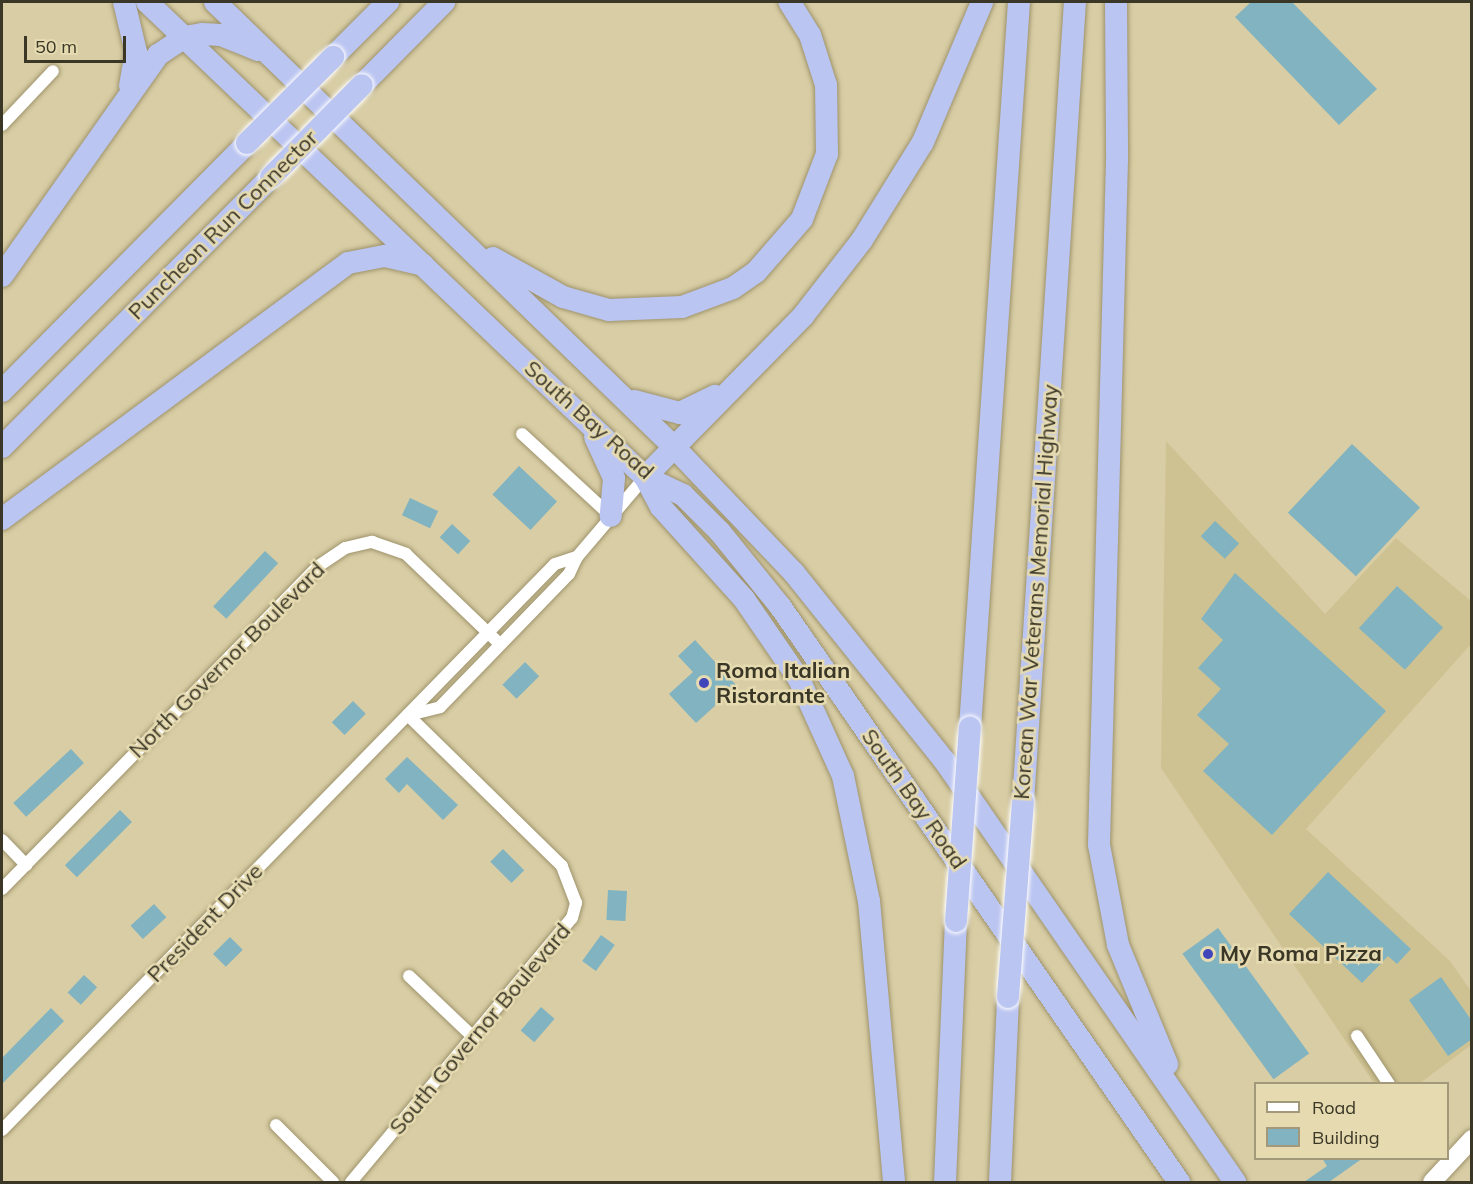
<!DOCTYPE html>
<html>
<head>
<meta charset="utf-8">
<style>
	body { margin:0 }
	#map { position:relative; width:1473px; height:1184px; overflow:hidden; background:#d8cda4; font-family:Mulish,sans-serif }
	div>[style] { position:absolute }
	.built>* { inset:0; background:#cfc292 }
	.building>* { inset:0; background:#81b3c0; transform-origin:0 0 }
	.roads { filter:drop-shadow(0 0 2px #9e936c) drop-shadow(0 0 2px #9e936c) }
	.street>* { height:12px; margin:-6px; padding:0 6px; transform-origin:6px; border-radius:6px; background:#fff }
	.secondary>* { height:18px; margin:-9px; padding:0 9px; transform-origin:9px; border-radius:9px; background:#fff }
	.highway>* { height:22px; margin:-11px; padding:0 11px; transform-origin:11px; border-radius:11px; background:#bbc5f1 }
	.bridges { filter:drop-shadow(0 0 2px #fff) drop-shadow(0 0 2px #fff) }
	.highway-bridge>* { height:22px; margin:-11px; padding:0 11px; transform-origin:11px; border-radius:11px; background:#bbc5f1 }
	.dots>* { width:16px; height:16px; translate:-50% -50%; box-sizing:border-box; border:3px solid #e5dab0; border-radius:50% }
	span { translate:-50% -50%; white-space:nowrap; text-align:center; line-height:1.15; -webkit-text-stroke:5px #e5dab0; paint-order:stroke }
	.street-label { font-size:22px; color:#3b3727 }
	.poi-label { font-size:22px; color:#3b3727; font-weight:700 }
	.left { translate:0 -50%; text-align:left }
	.frame { position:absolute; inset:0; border:3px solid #3b3727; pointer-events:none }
	.legend { position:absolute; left:1254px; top:1082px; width:195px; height:78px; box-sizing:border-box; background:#e5dab0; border:2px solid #a19979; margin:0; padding:8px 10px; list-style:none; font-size:18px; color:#3b3727 }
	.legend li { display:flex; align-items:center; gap:12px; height:30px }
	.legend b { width:30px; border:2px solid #a19979 }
	.scale { position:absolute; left:24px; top:36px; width:102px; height:27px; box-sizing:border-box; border:3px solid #3b3727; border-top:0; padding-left:8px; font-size:18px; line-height:21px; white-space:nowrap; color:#3b3727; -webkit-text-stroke:4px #e5dab0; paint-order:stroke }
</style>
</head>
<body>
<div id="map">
	<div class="built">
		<div style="clip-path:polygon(1166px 441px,1325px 614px,1396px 538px,1471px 601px,1471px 644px,1306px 829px,1450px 961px,1471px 991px,1471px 1045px,1420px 1083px,1374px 1083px,1161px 768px)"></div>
	</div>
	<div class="building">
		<div style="clip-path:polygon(1251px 2px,1292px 2px,1377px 89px,1339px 125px,1235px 17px)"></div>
		<div style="left:1352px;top:444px;width:93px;height:94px;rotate:43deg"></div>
		<div style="left:519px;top:466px;width:52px;height:39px;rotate:43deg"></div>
		<div style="left:410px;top:498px;width:31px;height:19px;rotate:25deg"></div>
		<div style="left:1215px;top:521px;width:33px;height:21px;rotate:43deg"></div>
		<div style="left:452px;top:524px;width:25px;height:18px;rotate:43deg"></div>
		<div style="left:265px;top:551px;width:18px;height:76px;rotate:43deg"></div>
		<div style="clip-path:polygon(1235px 573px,1386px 711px,1272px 835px,1203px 771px,1229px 744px,1197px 715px,1221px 689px,1198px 668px,1223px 640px,1201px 619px)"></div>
		<div style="left:1397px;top:586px;width:62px;height:57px;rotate:42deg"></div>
		<div style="clip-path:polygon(695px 640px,737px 686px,696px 723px,669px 694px,693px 672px,678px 656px)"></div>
		<div style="left:525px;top:662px;width:20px;height:32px;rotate:45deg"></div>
		<div style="left:353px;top:701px;width:18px;height:30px;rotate:45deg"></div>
		<div style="left:71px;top:749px;width:19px;height:79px;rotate:47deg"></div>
		<div style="clip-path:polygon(407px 757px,458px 805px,443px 820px,407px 784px,399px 793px,385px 779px)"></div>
		<div style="left:120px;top:810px;width:17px;height:78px;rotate:45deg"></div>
		<div style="left:503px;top:849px;width:30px;height:18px;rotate:45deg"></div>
		<div style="clip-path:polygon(1328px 872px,1411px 949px,1397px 964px,1388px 956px,1362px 983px,1289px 914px)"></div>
		<div style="left:608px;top:890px;width:19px;height:30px;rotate:3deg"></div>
		<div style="left:154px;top:904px;width:18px;height:32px;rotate:47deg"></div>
		<div style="left:1218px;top:928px;width:155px;height:44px;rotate:54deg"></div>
		<div style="left:601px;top:935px;width:17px;height:32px;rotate:36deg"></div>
		<div style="left:230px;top:937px;width:18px;height:24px;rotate:45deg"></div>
		<div style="left:84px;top:975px;width:18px;height:24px;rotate:43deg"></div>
		<div style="clip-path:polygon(1441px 977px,1472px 1021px,1472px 1039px,1448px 1056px,1409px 1000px)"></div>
		<div style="left:541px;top:1007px;width:18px;height:31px;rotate:41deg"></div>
		<div style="clip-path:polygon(51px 1008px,64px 1021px,2px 1084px,2px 1058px)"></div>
		<div style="clip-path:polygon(1322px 1158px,1363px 1158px,1329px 1182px,1304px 1182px,1327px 1166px)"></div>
	</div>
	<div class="roads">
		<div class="street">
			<div style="left:2px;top:125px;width:74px;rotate:-46.6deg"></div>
			<div style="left:522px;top:434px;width:121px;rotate:42.7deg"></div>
			<div style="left:409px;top:715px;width:32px;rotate:-14deg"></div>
			<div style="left:440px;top:707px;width:185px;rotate:-45.9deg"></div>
			<div style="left:569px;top:574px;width:19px;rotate:-65deg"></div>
			<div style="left:577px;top:557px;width:105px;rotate:-49.6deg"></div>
			<div style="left:2px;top:840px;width:35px;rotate:46deg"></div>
			<div style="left:2px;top:889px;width:450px;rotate:-45.6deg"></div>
			<div style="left:317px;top:567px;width:34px;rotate:-34deg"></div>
			<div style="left:345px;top:548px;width:28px;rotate:-13deg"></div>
			<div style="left:372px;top:542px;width:36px;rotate:19deg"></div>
			<div style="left:406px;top:554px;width:130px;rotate:43.8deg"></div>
			<div style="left:409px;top:976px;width:90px;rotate:43.6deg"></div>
			<div style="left:1357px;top:1036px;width:58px;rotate:56.3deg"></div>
			<div style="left:276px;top:1125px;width:81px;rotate:45deg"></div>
			<div style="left:2px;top:1130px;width:791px;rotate:-45.67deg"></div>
			<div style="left:555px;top:564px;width:23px;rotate:-18deg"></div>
			<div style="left:351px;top:1182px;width:344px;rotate:-50.1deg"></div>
			<div style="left:572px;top:918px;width:16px;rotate:-75deg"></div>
			<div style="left:576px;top:903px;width:40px;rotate:-111deg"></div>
			<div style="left:562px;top:866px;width:216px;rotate:-135.6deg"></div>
		</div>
		<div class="secondary">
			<div style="left:1432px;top:1182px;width:59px;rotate:-47.1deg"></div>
		</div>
		<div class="highway">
			<div style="left:124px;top:2px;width:51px;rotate:76.5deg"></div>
			<div style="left:136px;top:52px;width:34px;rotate:100deg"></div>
			<div style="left:147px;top:2px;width:688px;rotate:43.65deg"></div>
			<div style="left:645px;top:477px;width:42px;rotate:25.3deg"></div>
			<div style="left:683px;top:495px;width:52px;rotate:45deg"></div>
			<div style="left:720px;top:532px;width:95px;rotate:51deg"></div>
			<div style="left:780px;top:606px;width:701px;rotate:55.29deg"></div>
			<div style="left:215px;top:2px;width:641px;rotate:44.11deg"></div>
			<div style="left:675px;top:448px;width:173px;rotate:46.4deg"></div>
			<div style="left:794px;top:573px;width:240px;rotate:51.3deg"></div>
			<div style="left:944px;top:760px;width:513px;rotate:55.41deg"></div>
			<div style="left:1116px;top:2px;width:158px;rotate:89.6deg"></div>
			<div style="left:1117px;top:160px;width:685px;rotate:91.51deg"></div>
			<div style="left:1099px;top:845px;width:102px;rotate:79.2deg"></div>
			<div style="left:1118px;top:945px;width:129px;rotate:67.6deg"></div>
			<div style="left:333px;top:57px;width:78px;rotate:-45deg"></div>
			<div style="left:362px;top:85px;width:117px;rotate:-45.3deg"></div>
			<div style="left:493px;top:258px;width:80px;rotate:29.1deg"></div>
			<div style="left:563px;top:297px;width:48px;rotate:15.8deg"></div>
			<div style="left:609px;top:310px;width:73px;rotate:-2.4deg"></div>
			<div style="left:682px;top:307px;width:54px;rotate:-20.4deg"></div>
			<div style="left:733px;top:288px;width:28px;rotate:-35deg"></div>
			<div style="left:756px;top:272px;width:70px;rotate:-49deg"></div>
			<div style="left:802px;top:219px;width:70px;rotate:-69deg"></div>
			<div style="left:827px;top:154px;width:69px;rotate:-90.8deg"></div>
			<div style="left:826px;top:85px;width:52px;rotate:-107.7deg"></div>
			<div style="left:810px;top:35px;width:39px;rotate:-122deg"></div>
			<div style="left:2px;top:276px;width:271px;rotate:-54.8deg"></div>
			<div style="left:158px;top:55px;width:32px;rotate:-34deg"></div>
			<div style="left:185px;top:37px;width:17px;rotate:-10deg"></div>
			<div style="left:202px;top:34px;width:19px;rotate:3deg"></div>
			<div style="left:221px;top:35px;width:40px;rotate:22deg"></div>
			<div style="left:2px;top:391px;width:349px;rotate:-45.3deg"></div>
			<div style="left:634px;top:401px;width:48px;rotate:14.6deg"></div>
			<div style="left:680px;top:413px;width:39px;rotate:-26deg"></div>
			<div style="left:595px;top:437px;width:45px;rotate:65.1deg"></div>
			<div style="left:614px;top:478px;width:38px;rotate:95deg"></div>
			<div style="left:2px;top:447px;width:381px;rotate:-45.1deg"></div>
			<div style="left:645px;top:477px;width:34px;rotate:62deg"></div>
			<div style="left:661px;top:507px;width:124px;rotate:47.9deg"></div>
			<div style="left:744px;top:599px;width:97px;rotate:55.5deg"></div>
			<div style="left:799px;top:679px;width:107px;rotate:65.6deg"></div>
			<div style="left:843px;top:776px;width:128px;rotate:78.3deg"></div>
			<div style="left:869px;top:901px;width:282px;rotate:84.9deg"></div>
			<div style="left:645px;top:477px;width:226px;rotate:-45.5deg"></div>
			<div style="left:803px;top:316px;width:96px;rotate:-52.2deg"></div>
			<div style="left:862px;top:240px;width:115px;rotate:-58.1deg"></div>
			<div style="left:923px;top:142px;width:152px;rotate:-67.1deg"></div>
			<div style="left:2px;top:519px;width:430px;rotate:-36.5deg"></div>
			<div style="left:348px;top:263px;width:38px;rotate:-11deg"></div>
			<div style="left:385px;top:256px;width:39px;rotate:13deg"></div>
			<div style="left:970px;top:728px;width:728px;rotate:-86.14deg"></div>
			<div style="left:1023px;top:803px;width:803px;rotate:-86.29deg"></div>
			<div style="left:945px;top:1182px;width:261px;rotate:-87.6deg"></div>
			<div style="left:1000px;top:1182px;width:185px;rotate:-87.5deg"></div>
		</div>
	</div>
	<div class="bridges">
		<div class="highway-bridge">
			<div style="left:247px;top:143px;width:122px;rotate:-45deg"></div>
			<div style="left:271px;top:177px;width:129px;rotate:-45.3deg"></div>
			<div style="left:956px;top:921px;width:194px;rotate:-85.9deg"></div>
			<div style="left:1008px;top:997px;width:195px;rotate:-85.6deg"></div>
		</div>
	</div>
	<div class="dots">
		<div style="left:704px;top:683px;background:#4046ba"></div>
		<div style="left:1208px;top:954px;background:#4046ba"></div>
	</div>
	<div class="street-label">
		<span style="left:223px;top:225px;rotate:-45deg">Puncheon Run Connector</span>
		<span style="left:589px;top:420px;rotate:42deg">South Bay Road</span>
		<span style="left:1036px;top:592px;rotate:-86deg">Korean War Veterans Memorial Highway</span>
		<span style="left:227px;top:660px;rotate:-45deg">North Governor Boulevard</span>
		<span style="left:914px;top:799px;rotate:55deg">South Bay Road</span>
		<span style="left:205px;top:923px;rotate:-46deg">President Drive</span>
		<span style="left:480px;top:1029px;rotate:-50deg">South Governor Boulevard</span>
	</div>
	<div class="poi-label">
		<span class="left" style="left:716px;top:683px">Roma Italian<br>Ristorante</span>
		<span class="left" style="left:1220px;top:954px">My Roma Pizza</span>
	</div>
	<div class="frame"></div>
	<ul class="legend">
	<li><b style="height:8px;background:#fff"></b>Road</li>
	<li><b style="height:16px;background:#81b3c0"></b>Building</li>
	</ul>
	<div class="scale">50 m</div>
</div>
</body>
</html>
